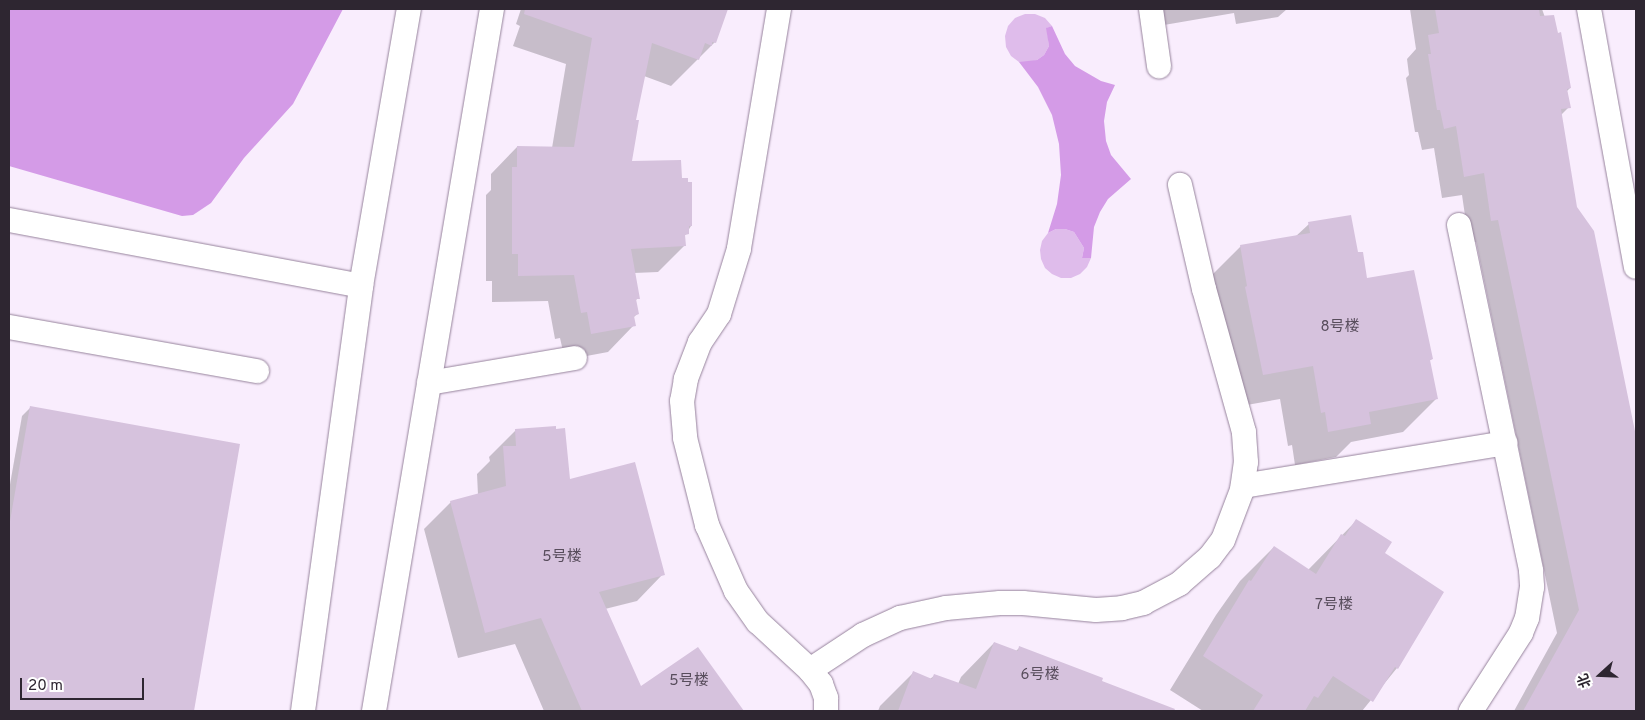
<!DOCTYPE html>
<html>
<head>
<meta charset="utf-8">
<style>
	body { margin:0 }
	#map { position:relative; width:1645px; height:720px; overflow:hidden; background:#f9edfd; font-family:Overpass,"Noto Sans SC",sans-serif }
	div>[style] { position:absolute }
	.green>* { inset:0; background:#dfbceb }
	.water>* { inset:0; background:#d49be7 }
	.shadow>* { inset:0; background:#0003 }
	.building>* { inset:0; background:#d6c2dd }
	.roads { filter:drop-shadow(0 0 1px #96839c) drop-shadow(0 0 1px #96839c) }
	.service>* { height:24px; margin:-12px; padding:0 12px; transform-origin:12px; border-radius:12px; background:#fff }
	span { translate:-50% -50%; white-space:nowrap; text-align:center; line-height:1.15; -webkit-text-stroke:4px #fff; paint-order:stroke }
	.number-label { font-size:15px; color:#584d5c }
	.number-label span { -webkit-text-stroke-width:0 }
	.frame { position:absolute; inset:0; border:10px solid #2e2631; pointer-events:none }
	.north { position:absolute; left:1575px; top:650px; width:50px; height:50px; -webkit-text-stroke:4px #fff; paint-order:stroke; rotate:250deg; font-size:14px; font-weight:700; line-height:20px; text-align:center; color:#2e2631 }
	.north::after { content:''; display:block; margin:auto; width:18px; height:22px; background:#2e2631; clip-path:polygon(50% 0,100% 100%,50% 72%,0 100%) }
	.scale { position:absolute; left:20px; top:678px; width:124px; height:22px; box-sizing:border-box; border:2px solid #2e2631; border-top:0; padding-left:6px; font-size:15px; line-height:18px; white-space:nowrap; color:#2e2631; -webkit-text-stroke:4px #fff; paint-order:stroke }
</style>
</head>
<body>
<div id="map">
	<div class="green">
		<div style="clip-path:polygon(1025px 14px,1035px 14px,1045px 18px,1052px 26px,1047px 28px,1049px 46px,1044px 55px,1037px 60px,1028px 63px,1019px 62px,1011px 56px,1006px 47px,1005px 36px,1008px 26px,1015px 18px)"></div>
		<div style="clip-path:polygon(1056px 229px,1065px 229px,1074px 232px,1084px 248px,1082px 258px,1091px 258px,1087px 267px,1080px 274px,1071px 278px,1061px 278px,1052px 274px,1045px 268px,1041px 259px,1040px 250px,1042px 241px,1048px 233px)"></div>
	</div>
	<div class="water">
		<div style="clip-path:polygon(9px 9px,343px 9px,293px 104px,244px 158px,211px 203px,193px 215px,182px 216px,9px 166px)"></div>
		<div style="clip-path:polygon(1052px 26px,1065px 54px,1075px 66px,1101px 81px,1115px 85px,1107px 102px,1104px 121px,1106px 141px,1111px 155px,1131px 179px,1108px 199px,1100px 212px,1094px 227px,1091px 258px,1082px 258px,1084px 248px,1074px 232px,1065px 229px,1056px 229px,1048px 233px,1057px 204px,1061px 175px,1059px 144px,1052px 115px,1038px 87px,1019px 62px,1037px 60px,1044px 55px,1049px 46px,1046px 28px)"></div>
	</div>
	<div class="shadow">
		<div style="clip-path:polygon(521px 9px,727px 9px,715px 42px,671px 86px,644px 76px,634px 121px,630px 162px,680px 179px,691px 226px,684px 237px,685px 245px,658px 272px,634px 273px,638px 298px,635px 301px,637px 314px,633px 318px,634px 325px,608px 352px,565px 360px,560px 338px,555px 339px,548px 301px,492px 302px,492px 281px,486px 281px,486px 195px,491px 190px,491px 174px,517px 147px,552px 148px,566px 64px,513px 46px,520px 26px,516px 24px)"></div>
		<div style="clip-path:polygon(1162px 9px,1287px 9px,1278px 17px,1236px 24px,1234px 13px,1164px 25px)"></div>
		<div style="clip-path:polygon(1410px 9px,1542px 9px,1570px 88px,1567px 91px,1569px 107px,1561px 115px,1576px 208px,1593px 232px,1636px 443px,1636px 711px,1514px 711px,1557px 633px,1476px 242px,1469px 243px,1462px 195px,1442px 198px,1434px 148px,1422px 150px,1418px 132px,1415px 132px,1406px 78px,1409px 75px,1407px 59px,1416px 49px)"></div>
		<div style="clip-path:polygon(1309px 224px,1357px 254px,1366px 280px,1432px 359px,1429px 361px,1436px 399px,1403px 432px,1351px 442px,1336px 457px,1295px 465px,1292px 445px,1288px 446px,1280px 399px,1230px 408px,1207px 280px,1241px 246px,1295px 237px)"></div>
		<div style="clip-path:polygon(30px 408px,239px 445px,193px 711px,9px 711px,9px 490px,22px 416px)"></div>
		<div style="clip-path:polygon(516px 430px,663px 574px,637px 601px,605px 609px,640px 688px,697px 649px,742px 711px,544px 711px,515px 644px,458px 658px,424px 529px,451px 502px,478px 495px,477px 474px,490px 461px,489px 457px)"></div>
		<div style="clip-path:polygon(1356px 521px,1384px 553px,1397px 668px,1362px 711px,1203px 711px,1170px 690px,1216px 615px,1240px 581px,1274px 547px,1308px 570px)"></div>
		<div style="clip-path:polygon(994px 643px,1016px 651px,1019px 648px,1120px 689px,1112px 711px,878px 711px,880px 706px,913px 673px,930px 679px,935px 675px,958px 684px,961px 677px)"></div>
	</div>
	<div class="building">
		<div style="clip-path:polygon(525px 9px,728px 9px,716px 43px,712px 42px,712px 46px,705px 43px,699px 60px,652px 43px,636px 120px,639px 120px,632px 161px,681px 160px,682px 178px,688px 178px,688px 182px,692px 182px,692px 226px,689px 226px,689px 234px,685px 235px,686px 246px,631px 249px,640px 299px,636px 299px,639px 314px,634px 316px,636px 326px,591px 334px,587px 312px,581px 313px,574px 275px,518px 276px,518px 254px,512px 254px,512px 167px,517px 167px,517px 146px,574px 147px,592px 38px,524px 14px)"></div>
		<div style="clip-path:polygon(1435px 9px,1539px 9px,1540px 16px,1554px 15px,1558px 33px,1561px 32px,1571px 88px,1567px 89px,1571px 108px,1561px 109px,1577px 207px,1594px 231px,1636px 436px,1636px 711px,1523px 711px,1579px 610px,1498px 220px,1491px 221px,1484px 173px,1464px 177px,1456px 126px,1444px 129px,1440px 110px,1437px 110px,1428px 54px,1431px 54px,1428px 35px,1439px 33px)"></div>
		<div style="clip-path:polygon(1351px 215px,1358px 252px,1363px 252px,1367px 278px,1414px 270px,1433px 359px,1430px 360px,1438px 399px,1369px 412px,1371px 424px,1328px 432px,1325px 412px,1321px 413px,1313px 366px,1263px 375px,1245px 287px,1247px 286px,1240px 245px,1310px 233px,1308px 222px)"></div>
		<div style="clip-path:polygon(30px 406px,240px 444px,194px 711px,9px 711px,9px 527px)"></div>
		<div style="clip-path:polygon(556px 426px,556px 429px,565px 428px,570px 479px,635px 462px,665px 575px,599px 592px,641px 686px,698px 647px,744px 711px,582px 711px,541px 618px,485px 633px,450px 501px,506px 486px,503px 446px,516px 446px,515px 429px)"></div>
		<div style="clip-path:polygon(1356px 519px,1392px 542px,1385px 553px,1444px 592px,1398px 669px,1395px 667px,1373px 702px,1333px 676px,1318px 698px,1314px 696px,1305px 711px,1253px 711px,1263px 695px,1203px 656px,1249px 580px,1251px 581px,1274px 546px,1316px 574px,1341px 534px,1345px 536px)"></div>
		<div style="clip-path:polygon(994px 642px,1018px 651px,1019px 646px,1103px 678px,1102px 681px,1175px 709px,1174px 711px,898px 711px,913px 671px,932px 679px,934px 674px,976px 689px)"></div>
	</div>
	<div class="roads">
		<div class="service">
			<div style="left:779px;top:9px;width:243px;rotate:99.5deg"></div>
			<div style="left:739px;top:249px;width:68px;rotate:107.1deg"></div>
			<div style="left:719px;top:314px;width:34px;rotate:124deg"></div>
			<div style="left:700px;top:342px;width:40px;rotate:111deg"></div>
			<div style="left:686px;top:379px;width:22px;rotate:100deg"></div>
			<div style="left:682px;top:401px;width:37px;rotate:85deg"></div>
			<div style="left:685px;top:438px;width:90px;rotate:75.8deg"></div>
			<div style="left:707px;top:525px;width:72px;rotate:66.3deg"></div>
			<div style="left:736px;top:591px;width:38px;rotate:55deg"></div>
			<div style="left:758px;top:622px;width:71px;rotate:42.7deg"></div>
			<div style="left:810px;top:670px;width:18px;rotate:52deg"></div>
			<div style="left:821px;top:684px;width:15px;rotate:70deg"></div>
			<div style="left:826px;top:698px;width:13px;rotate:90deg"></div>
			<div style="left:1151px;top:9px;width:58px;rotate:82deg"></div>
			<div style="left:1589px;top:9px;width:262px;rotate:79.7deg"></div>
			<div style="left:9px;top:220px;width:358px;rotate:10.6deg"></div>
			<div style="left:1459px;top:225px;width:353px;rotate:78.2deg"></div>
			<div style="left:1531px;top:571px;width:16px;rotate:86deg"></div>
			<div style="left:1532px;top:587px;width:31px;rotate:99deg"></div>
			<div style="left:1527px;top:618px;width:16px;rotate:112deg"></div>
			<div style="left:1521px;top:633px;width:93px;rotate:122.7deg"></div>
			<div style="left:9px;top:327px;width:252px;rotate:10.1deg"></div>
			<div style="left:429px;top:383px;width:148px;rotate:-9.7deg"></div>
			<div style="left:1243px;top:486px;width:266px;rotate:-9.3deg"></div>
			<div style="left:810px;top:670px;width:64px;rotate:-33.4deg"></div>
			<div style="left:863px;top:635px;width:41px;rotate:-24.7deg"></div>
			<div style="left:900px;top:618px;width:47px;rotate:-12.3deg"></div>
			<div style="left:946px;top:608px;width:54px;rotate:-5.3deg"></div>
			<div style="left:1000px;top:603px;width:23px"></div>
			<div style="left:1023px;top:603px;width:73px;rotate:5.5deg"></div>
			<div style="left:1096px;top:610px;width:26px;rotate:-4deg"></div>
			<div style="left:1122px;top:608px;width:22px;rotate:-13deg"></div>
			<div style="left:1143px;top:603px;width:41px;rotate:-27.8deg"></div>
			<div style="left:1179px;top:584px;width:41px;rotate:-41.1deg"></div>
			<div style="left:1210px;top:557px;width:21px;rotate:-53deg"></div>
			<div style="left:1223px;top:540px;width:53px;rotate:-69.2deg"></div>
			<div style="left:1242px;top:490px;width:28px;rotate:-82deg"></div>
			<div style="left:1246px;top:462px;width:30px;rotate:-94deg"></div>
			<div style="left:1244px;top:432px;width:148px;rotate:-105.6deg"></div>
			<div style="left:1204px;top:289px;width:107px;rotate:-103deg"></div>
			<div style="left:303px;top:711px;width:429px;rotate:-82.2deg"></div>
			<div style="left:361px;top:286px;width:281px;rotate:-80.2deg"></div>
			<div style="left:374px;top:711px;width:712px;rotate:-80.46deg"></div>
		</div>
	</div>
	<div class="number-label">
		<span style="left:1340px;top:328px">8号楼</span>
		<span style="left:562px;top:558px">5号楼</span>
		<span style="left:1334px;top:606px">7号楼</span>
		<span style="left:1040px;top:676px">6号楼</span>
		<span style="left:689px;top:682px">5号楼</span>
	</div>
	<div class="frame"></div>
	<div class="north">北</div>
	<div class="scale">20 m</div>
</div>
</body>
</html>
